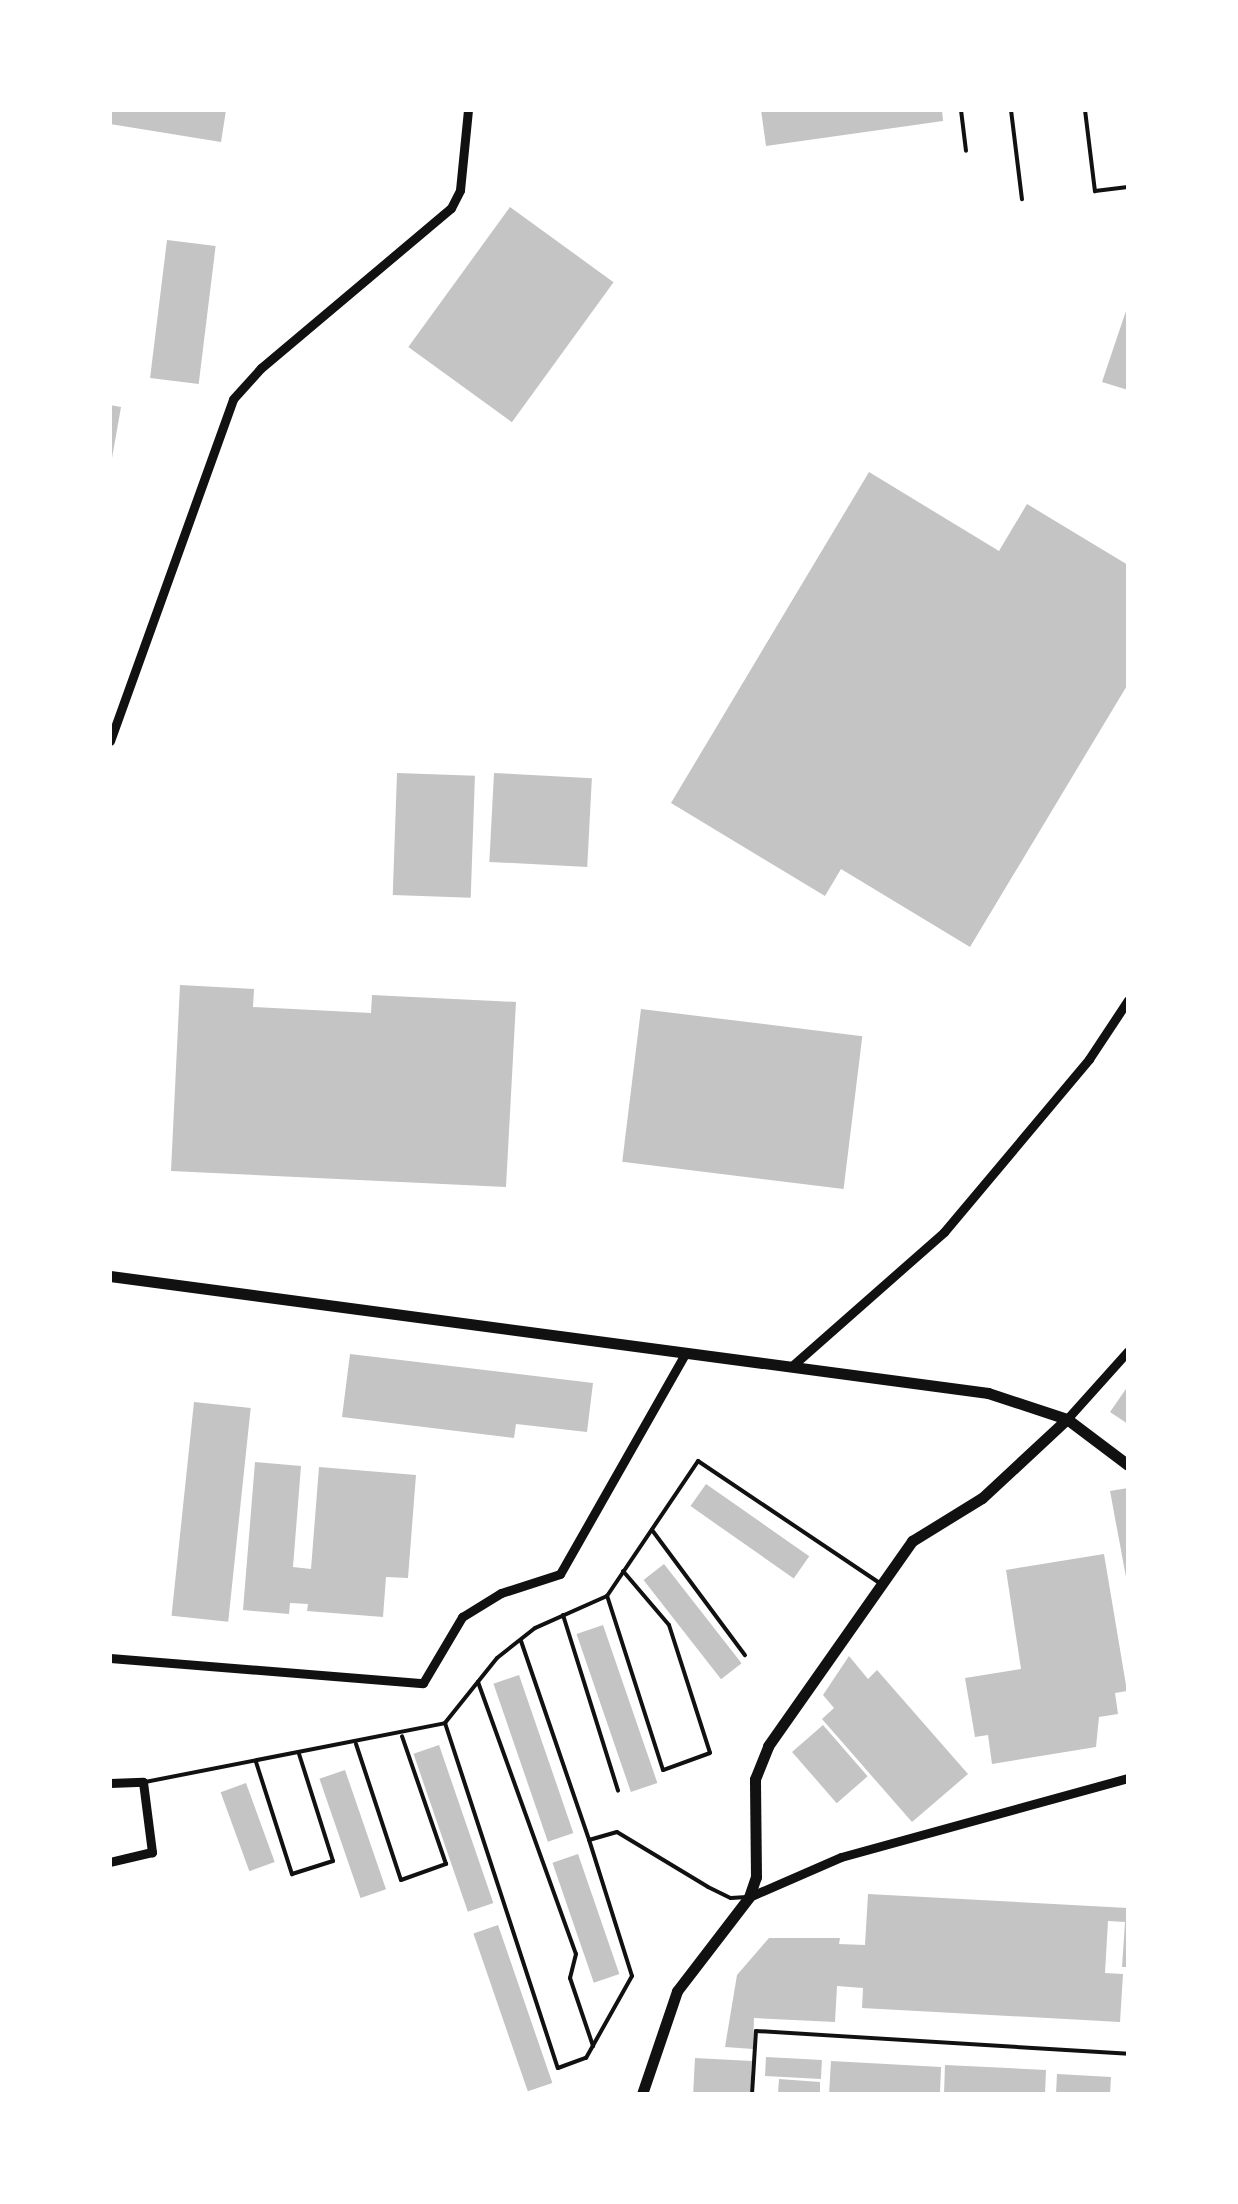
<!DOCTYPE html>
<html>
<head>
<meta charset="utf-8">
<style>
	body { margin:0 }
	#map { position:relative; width:1238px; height:2204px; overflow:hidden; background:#fff; font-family:"Archivo Narrow",sans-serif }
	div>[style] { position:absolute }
	.building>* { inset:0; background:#c4c4c4; transform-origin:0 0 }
	.service>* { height:4px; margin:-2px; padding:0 2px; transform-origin:2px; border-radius:2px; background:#111 }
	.minor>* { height:9px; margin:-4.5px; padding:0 4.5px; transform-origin:4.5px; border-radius:4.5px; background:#111 }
	.tertiary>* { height:11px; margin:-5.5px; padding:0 5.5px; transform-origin:5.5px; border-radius:5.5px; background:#111 }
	span { translate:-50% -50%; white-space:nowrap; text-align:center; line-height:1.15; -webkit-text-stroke:9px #fff; paint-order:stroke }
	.frame { position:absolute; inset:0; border:112px solid #fff; pointer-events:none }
</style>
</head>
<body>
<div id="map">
	<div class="building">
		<div style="clip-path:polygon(110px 110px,226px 110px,221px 142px,110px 124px)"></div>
		<div style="clip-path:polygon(761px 110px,942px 110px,943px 121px,766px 146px)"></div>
		<div style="left:510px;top:207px;width:128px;height:173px;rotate:36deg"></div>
		<div style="left:167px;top:240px;width:49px;height:139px;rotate:7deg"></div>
		<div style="clip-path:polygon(1128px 305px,1128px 390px,1102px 382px)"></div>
		<div style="clip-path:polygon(110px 405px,121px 407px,112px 458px,110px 458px)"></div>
		<div style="clip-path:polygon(869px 472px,999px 551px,1027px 504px,1128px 565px,1128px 684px,970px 947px,841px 869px,825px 896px,671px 803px)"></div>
		<div style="left:397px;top:773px;width:78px;height:122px;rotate:2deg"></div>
		<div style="left:494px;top:773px;width:98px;height:89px;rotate:3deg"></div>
		<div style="clip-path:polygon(180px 985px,254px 989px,253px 1007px,371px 1013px,372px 995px,516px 1002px,506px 1187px,171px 1171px)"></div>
		<div style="left:641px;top:1009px;width:223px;height:154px;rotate:7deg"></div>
		<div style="clip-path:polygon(350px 1354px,593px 1383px,587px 1432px,516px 1424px,514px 1438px,342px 1417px)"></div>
		<div style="clip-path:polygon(1128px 1386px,1128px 1424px,1110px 1412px)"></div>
		<div style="left:194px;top:1402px;width:57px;height:215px;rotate:6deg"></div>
		<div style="clip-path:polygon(255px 1462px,301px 1466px,293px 1567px,311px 1569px,319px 1467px,416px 1475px,408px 1578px,386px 1577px,383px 1617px,307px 1611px,308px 1604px,290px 1603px,289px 1614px,243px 1610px)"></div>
		<div style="left:706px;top:1484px;width:126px;height:27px;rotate:35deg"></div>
		<div style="clip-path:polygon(1128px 1488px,1128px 1577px,1126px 1577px,1110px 1491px)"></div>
		<div style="clip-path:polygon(1104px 1554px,1127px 1691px,1115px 1693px,1118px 1714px,1099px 1717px,1096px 1747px,992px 1764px,988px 1735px,975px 1737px,965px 1678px,1021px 1669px,1006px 1570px)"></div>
		<div style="left:664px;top:1564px;width:126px;height:26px;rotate:52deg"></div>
		<div style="left:603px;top:1625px;width:167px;height:28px;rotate:71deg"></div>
		<div style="clip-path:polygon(849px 1656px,868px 1679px,877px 1670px,968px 1774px,912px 1822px,822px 1719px,834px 1708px,823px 1695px)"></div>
		<div style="left:519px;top:1675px;width:167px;height:27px;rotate:71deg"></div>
		<div style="left:823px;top:1725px;width:68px;height:41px;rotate:49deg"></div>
		<div style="left:439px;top:1745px;width:167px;height:27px;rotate:71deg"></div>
		<div style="left:345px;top:1770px;width:126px;height:27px;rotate:71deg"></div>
		<div style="left:246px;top:1783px;width:84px;height:27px;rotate:70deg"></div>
		<div style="left:578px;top:1854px;width:127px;height:27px;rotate:71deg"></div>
		<div style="clip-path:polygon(868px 1894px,1128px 1908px,1128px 1967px,1122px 1967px,1125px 1922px,1108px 1921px,1105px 1973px,1123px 1974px,1120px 2022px,862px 2008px,863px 1988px,837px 1986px,835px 2022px,754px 2018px,753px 2049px,725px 2047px,737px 1975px,769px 1938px,840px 1938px,839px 1944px,865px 1945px)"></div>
		<div style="left:498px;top:1925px;width:167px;height:26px;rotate:71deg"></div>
		<div style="left:766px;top:2057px;width:56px;height:19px;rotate:3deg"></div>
		<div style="left:695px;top:2058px;width:57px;height:36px;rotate:3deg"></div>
		<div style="clip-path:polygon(831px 2061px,941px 2067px,940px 2094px,829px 2094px)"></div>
		<div style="clip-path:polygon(945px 2065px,1046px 2070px,1045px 2094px,944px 2094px)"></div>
		<div style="clip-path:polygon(1057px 2074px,1111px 2077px,1110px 2094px,1056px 2094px)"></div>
		<div style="clip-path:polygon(779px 2079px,820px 2082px,820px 2094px,778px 2094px)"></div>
	</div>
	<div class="service">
		<div style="left:961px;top:110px;width:41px;rotate:83deg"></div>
		<div style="left:1011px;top:110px;width:90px;rotate:83deg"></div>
		<div style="left:1085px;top:110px;width:82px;rotate:83deg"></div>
		<div style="left:1095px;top:191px;width:33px;rotate:-7deg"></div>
		<div style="left:652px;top:1530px;width:156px;rotate:53.4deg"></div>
		<div style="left:623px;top:1571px;width:71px;rotate:49.6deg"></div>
		<div style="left:669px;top:1625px;width:134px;rotate:72.2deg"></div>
		<div style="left:710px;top:1753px;width:50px;rotate:160.1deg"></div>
		<div style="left:663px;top:1770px;width:183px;rotate:-107.8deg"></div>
		<div style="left:607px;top:1596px;width:79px;rotate:156deg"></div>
		<div style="left:535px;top:1628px;width:48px;rotate:141.7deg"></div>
		<div style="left:497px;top:1658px;width:83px;rotate:128.7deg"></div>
		<div style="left:445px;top:1723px;width:363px;rotate:71.9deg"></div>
		<div style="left:558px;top:2068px;width:30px;rotate:-20deg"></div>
		<div style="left:586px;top:2058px;width:94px;rotate:-60.7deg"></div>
		<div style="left:632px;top:1976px;width:143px;rotate:-107.5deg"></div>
		<div style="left:589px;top:1840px;width:29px;rotate:-16deg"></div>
		<div style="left:617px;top:1832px;width:106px;rotate:31.1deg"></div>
		<div style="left:708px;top:1887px;width:25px;rotate:26deg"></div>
		<div style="left:731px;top:1898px;width:16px;rotate:-4deg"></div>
		<div style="left:607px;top:1596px;width:163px;rotate:-56deg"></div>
		<div style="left:698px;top:1461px;width:217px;rotate:33.9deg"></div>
		<div style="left:563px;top:1615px;width:184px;rotate:72.6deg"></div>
		<div style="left:521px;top:1641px;width:210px;rotate:71.1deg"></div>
		<div style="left:478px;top:1682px;width:289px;rotate:70.2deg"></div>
		<div style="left:576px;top:1954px;width:25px;rotate:104deg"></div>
		<div style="left:570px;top:1978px;width:72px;rotate:71.3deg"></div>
		<div style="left:356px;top:1744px;width:143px;rotate:71.7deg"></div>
		<div style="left:401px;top:1880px;width:48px;rotate:-19.6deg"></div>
		<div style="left:446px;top:1864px;width:135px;rotate:-109deg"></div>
		<div style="left:256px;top:1762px;width:118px;rotate:72.2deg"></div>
		<div style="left:292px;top:1874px;width:43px;rotate:-17.6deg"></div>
		<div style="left:333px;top:1861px;width:112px;rotate:-107.6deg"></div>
		<div style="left:145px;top:1782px;width:306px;rotate:-11.1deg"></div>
		<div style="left:752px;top:2094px;width:63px;rotate:-86.4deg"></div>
		<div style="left:756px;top:2031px;width:373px;rotate:3.5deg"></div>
	</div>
	<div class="minor">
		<div style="left:110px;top:741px;width:363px;rotate:-70.2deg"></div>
		<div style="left:233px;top:399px;width:42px;rotate:-47.9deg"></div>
		<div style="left:261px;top:368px;width:248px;rotate:-40.1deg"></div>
		<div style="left:451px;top:208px;width:20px;rotate:-63deg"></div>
		<div style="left:460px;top:190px;width:80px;rotate:-84.3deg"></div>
		<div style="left:792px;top:1366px;width:203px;rotate:-41.4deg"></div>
		<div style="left:944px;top:1232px;width:226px;rotate:-50deg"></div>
		<div style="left:1089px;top:1059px;width:71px;rotate:-56.5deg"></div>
		<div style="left:1067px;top:1419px;width:91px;rotate:-48.1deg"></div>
		<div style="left:110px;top:1658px;width:314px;rotate:4.6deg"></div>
		<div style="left:423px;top:1683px;width:77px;rotate:-59.4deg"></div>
		<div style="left:462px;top:1617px;width:46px;rotate:-31.6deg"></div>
		<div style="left:501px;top:1593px;width:62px;rotate:-17.9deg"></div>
		<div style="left:560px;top:1574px;width:255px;rotate:-60.4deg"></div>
		<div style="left:110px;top:1783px;width:33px;rotate:-2deg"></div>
		<div style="left:143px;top:1782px;width:71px;rotate:82.7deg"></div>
		<div style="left:152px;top:1852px;width:43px;rotate:166.6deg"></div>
		<div style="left:749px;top:1897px;width:100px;rotate:-23.5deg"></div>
		<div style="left:841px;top:1857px;width:298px;rotate:-15.4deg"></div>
	</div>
	<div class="tertiary">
		<div style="left:110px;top:1276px;width:886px;rotate:7.59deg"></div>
		<div style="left:988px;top:1393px;width:83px;rotate:18.2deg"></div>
		<div style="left:1067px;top:1419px;width:76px;rotate:37deg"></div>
		<div style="left:642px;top:2094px;width:109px;rotate:-71.2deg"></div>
		<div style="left:677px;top:1991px;width:118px;rotate:-52.5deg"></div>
		<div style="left:749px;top:1897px;width:21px;rotate:-71deg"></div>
		<div style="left:756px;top:1877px;width:98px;rotate:-90.6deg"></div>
		<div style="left:755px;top:1779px;width:35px;rotate:-68deg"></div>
		<div style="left:768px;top:1746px;width:251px;rotate:-54.9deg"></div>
		<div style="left:912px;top:1541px;width:82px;rotate:-31.6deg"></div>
		<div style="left:982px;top:1498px;width:116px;rotate:-42.9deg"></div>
	</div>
	<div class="frame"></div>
</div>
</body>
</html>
